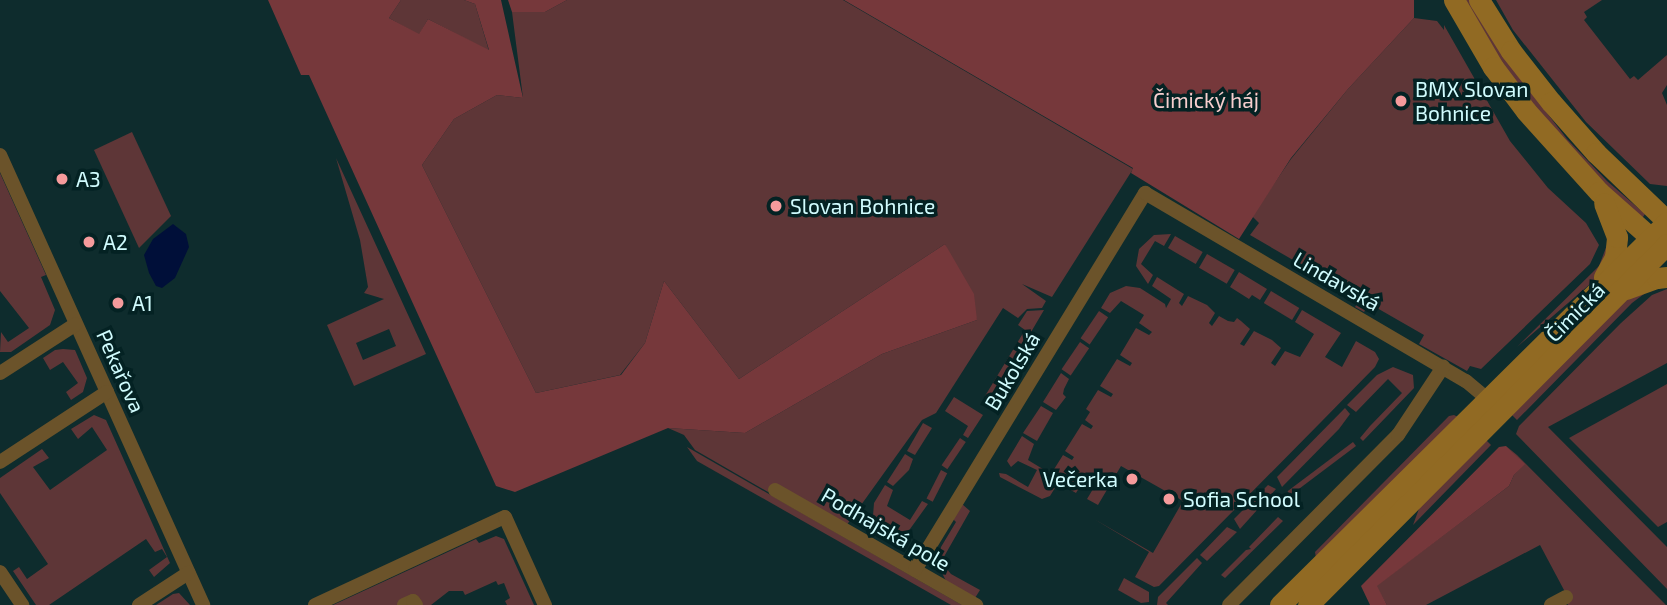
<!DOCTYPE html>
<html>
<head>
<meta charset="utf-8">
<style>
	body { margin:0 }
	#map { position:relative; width:1667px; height:605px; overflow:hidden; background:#0e2c2d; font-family:"Exo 2",sans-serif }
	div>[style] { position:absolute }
	.green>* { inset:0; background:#5e3637; transform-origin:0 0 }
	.forest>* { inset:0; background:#76383b }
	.water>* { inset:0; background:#000f39 }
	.street>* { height:14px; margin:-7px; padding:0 7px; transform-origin:7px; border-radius:7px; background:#6b532a }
	.secondary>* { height:21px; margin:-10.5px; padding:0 10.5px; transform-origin:10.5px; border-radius:10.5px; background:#916a23 }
	.dots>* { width:19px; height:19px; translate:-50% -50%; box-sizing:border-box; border:4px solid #042223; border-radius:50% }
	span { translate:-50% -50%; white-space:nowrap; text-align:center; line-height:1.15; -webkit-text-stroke:7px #042223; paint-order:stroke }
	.poi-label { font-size:21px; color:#d1fcfe }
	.left { translate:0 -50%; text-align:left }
	.right { translate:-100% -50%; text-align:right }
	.park-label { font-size:21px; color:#f7cece }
	.street-label { font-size:21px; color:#d1fcfe }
</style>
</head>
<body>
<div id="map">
	<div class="green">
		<div style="clip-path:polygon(401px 0,464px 0,475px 4px,489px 51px,428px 19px,419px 35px,389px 18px)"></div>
		<div style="clip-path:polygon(567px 0,843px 0,1133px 169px,1052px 297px,1022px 284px,1046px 301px,1042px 308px,1027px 309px,1018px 318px,1003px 308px,936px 413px,922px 420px,846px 526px,774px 484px,768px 492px,695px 450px,684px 435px,668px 428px,745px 433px,882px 354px,977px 320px,945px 244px,739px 379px,664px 281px,645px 343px,620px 375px,536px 393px,422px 165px,454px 119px,497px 95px,523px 98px,512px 12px,545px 12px)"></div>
		<div style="clip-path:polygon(1464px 0,1472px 0,1503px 56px,1567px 139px,1607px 181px,1645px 214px,1641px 220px,1564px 145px,1497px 58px)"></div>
		<div style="clip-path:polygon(1496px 0,1602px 0,1584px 12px,1587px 17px,1584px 20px,1630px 79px,1634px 76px,1638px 80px,1667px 55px,1667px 85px,1662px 93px,1667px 105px,1667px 186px,1650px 184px,1586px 122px,1513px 30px)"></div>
		<div style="clip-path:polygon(1414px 18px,1437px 21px,1444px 30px,1444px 25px,1510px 141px,1548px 188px,1586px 223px,1599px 245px,1590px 264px,1481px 369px,1470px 366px,1467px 371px,1419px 344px,1424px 335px,1370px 304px,1364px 312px,1355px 307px,1360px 299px,1250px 235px,1259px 223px,1252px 216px,1291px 159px,1348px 89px)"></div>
		<div style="clip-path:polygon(132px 132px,171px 216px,139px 248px,94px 150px)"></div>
		<div style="clip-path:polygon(evenodd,336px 158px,426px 354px,354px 386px,327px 325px,384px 299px,364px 293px,368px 287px,360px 240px,336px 158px,389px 329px,396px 346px,363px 360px,356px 343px,389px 329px)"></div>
		<div style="clip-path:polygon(0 173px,46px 275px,41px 277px,55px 310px,50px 325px,11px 352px,0 352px,1px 332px,8px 342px,29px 328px,0 291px)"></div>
		<div style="clip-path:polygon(1171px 234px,1164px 246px,1155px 241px,1141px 264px,1153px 275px,1148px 284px,1136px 266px,1139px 249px,1154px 235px)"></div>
		<div style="left:1175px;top:236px;width:32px;height:14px;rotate:30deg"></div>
		<div style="clip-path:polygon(1611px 244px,1597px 278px,1517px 347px,1599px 266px,1607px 245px)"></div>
		<div style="left:1207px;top:254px;width:32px;height:16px;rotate:30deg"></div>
		<div style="clip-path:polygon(1239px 272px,1267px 289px,1260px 300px,1252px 295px,1249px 299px,1230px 287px)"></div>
		<div style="clip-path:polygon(1157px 277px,1184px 294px,1179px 303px,1182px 306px,1188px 296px,1207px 305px,1215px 313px,1209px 323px,1212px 326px,1219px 316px,1228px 321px,1234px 322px,1237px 318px,1241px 321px,1250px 329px,1240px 344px,1244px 346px,1254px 331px,1272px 340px,1281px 348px,1271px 363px,1275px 366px,1285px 351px,1300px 357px,1314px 334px,1295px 322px,1302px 310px,1341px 333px,1325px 357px,1342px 367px,1356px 341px,1375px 352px,1379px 359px,1375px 367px,1322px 421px,1159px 586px,1154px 587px,1135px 577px,1149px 552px,1094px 519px,1153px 553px,1183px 501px,1121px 466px,1098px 505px,1087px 499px,1093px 489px,1082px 483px,1076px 493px,1058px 483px,1050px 496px,1042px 499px,1000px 477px,999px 473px,1006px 474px,1028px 487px,1037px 470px,1018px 461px,1011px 467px,1007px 461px,1022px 436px,1034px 444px,1028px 460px,1051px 474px,1063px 455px,1072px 460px,1074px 457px,1065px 451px,1082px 424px,1091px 429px,1093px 426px,1085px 420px,1090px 412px,1086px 409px,1098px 390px,1111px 397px,1113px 394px,1100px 386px,1117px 359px,1130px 366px,1132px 363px,1120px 355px,1136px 328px,1149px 335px,1152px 332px,1139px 323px,1144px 315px,1121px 301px,1110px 313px,1101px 308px,1110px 293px,1126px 286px,1140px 288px,1165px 304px,1166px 308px,1171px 299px,1152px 286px)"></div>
		<div style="clip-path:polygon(1652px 288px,1632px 303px,1517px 420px,1511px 414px,1630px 296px)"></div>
		<div style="clip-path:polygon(1667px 289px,1667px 363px,1548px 427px,1667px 547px,1667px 589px,1516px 434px,1519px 426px,1621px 323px,1652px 295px)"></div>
		<div style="left:1271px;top:291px;width:33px;height:14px;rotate:31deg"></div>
		<div style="clip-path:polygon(1044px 310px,991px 400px,985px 396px,1025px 330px,1018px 325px,1027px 311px)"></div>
		<div style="left:1099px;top:311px;width:11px;height:33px;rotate:34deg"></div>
		<div style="left:1080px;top:342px;width:11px;height:33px;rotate:34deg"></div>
		<div style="clip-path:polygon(63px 349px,75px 350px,87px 378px,83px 392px,71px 400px,66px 392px,78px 383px,63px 362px,50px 370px,43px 358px,55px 350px)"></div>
		<div style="clip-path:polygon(1393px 367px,1413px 375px,1414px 388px,1363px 441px,1360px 438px,1370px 426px,1402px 393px,1388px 379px,1356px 412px,1347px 405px,1377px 375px)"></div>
		<div style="clip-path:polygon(1061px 373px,1069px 379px,1064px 389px,1063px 394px,1066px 397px,1056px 410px,1043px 402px)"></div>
		<div style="clip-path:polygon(1667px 384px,1667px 522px,1658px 527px,1569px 438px)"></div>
		<div style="clip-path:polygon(954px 397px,983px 415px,968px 438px,963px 435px,968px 426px,945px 411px)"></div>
		<div style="clip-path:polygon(1041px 406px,1053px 413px,1037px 441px,1023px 433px)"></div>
		<div style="clip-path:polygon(1345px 408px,1350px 414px,1339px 429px,1282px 487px,1277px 477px)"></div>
		<div style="clip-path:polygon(94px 415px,106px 420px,170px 563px,154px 577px,149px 570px,167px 557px,162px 549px,155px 552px,146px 539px,49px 605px,36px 605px,13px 571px,19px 567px,27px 579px,48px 564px,0 493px,0 478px,42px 449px,49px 458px,33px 467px,50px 490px,107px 450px,92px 427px,78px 439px,71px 429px)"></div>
		<div style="clip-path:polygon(1454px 415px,1458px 417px,1316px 558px,1315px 552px,1449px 416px)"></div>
		<div style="clip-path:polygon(923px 423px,932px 428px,915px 455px,907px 451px)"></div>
		<div style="left:960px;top:438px;width:7px;height:33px;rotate:34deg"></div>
		<div style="clip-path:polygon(1486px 440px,1491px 445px,1413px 525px,1420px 506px)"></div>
		<div style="left:1353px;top:442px;width:5px;height:82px;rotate:53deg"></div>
		<div style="clip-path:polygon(1506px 446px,1517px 455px,1666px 605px,1568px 605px,1564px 590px,1540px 545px,1426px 605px,1387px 605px,1376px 586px,1509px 486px,1514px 475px,1524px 464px)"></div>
		<div style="clip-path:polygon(687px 447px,962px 605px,951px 605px,697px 461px)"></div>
		<div style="clip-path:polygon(905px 454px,913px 459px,909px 470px,893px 486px,887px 482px)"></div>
		<div style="left:941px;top:470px;width:7px;height:32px;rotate:27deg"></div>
		<div style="clip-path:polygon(885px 485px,893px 490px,887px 506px,910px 520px,922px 501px,928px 504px,905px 536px,881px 526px,873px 516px,874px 503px)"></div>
		<div style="clip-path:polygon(1268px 485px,1276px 489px,1240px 529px,1234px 519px)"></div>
		<div style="clip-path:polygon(962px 504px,970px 511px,941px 562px,951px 574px,980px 590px,975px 598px,946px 581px,937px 563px,941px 547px,956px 522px,952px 518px)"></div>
		<div style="clip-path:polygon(1278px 517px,1283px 521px,1225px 578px,1221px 575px,1246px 550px,1251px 549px,1249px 547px)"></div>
		<div style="clip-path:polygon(1227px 527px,1237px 532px,1207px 561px,1200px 555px)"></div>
		<div style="clip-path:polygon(496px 536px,504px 539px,534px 605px,507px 605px,505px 601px,510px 598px,504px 583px,498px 585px,496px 581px,465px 595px,463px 591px,449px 591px,431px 605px,333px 605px,476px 539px,479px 543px)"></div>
		<div style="clip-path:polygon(1197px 558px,1202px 563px,1166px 603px,1168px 605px,1157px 605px,1158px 597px)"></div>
		<div style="clip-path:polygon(1124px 578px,1149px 592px,1149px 602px,1141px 603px,1118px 590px)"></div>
		<div style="clip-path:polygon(179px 593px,190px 605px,156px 605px,173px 594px)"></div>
	</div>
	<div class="forest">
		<div style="clip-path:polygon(268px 0,401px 0,389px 18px,419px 34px,428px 19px,489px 50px,475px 4px,464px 0,501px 0,523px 98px,497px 95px,454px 119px,422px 165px,536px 393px,621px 375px,645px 343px,664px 281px,739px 379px,945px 244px,974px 294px,977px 320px,882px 354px,745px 433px,668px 428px,515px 492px,496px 486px,309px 75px,301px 75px)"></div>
		<div style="clip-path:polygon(508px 0,567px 0,545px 12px,512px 12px)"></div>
		<div style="clip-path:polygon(844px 0,1414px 0,1414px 18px,1348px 89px,1291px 158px,1239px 239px,1131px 173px,1133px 168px)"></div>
		<div style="clip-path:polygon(1506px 446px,1525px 464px,1514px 475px,1509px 486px,1377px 586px,1387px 605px,1370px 605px,1361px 586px,1499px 447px)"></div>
	</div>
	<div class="water">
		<div style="clip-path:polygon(173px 224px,186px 234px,189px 247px,175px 278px,162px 288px,156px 286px,149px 273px,144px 255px,153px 239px)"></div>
	</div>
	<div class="street">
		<div style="left:0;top:155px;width:494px;rotate:65.7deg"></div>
		<div style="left:0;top:373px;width:90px;rotate:-32.8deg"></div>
		<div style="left:0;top:462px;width:128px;rotate:-33.2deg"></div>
		<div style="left:775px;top:490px;width:232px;rotate:29.8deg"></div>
		<div style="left:915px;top:570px;width:442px;rotate:-58.6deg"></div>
		<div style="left:1145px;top:193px;width:372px;rotate:30.4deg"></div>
		<div style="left:1466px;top:381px;width:35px;rotate:40deg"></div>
		<div style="left:0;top:572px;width:40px;rotate:56deg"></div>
		<div style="left:139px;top:605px;width:59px;rotate:-33.1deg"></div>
		<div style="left:315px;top:605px;width:209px;rotate:-24.9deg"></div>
		<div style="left:505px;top:517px;width:97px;rotate:65.6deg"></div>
		<div style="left:404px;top:605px;width:10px;rotate:-24deg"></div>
		<div style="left:413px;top:601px;width:5px;rotate:53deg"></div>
		<div style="left:1229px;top:605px;width:240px;rotate:-45.2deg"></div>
		<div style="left:1398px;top:435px;width:82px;rotate:-56.5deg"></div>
		<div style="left:1551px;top:605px;width:17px;rotate:-28deg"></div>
	</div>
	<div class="secondary">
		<div style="left:1454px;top:0;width:78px;rotate:59.8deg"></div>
		<div style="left:1493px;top:67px;width:55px;rotate:53.1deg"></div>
		<div style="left:1526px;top:111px;width:109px;rotate:48deg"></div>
		<div style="left:1599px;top:192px;width:81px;rotate:41.5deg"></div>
		<div style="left:1479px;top:0;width:60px;rotate:57.9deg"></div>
		<div style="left:1511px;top:51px;width:65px;rotate:51.9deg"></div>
		<div style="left:1551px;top:102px;width:68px;rotate:48.6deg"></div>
		<div style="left:1596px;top:153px;width:98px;rotate:43.8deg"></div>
		<div style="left:1604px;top:277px;width:23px;rotate:-61deg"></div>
		<div style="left:1615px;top:257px;width:20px;rotate:-84deg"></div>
		<div style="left:1617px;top:237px;width:36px;rotate:-111deg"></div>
		<div style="left:1626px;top:289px;width:33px;rotate:-20deg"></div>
		<div style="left:1657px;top:278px;width:10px;rotate:-6deg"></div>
		<div style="left:1280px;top:605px;width:544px;rotate:-44.7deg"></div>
		<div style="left:1308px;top:605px;width:509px;rotate:-45.16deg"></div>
	</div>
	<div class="dots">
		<div style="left:1401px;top:101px;background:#f59b9c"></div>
		<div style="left:62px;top:179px;background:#f59b9c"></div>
		<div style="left:776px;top:206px;background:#f59b9c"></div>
		<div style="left:89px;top:242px;background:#f59b9c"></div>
		<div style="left:118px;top:303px;background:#f59b9c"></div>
		<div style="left:1132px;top:479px;background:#f59b9c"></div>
		<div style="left:1169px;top:499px;background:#f59b9c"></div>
	</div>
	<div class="poi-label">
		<span class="left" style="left:1415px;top:101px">BMX Slovan<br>Bohnice</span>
		<span class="left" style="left:76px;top:179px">A3</span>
		<span class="left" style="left:790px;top:206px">Slovan Bohnice</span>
		<span class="left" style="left:103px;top:242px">A2</span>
		<span class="left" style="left:132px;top:303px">A1</span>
		<span class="right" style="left:1118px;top:479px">Večerka</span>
		<span class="left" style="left:1183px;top:499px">Sofia School</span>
	</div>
	<div class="park-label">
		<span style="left:1206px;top:100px">Čimický háj</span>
	</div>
	<div class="street-label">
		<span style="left:1337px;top:281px;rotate:30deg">Lindavská</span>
		<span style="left:1575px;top:312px;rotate:-45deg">Čimická</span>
		<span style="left:121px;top:371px;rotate:66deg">Pekařova</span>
		<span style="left:1012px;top:371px;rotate:-59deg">Bukolská</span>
		<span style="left:886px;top:529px;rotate:30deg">Podhajská pole</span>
	</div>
</div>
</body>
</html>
